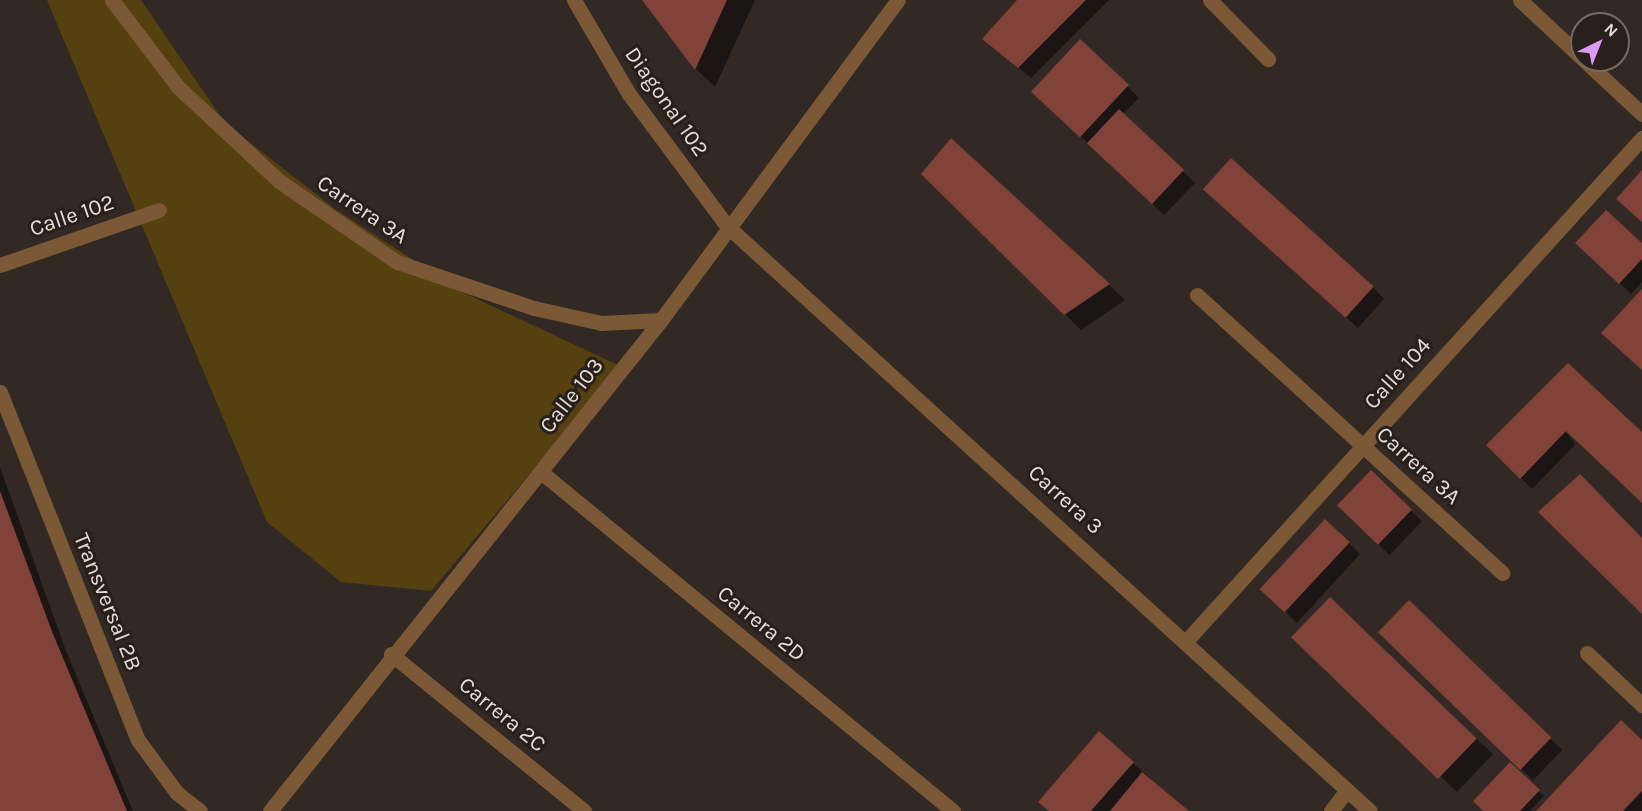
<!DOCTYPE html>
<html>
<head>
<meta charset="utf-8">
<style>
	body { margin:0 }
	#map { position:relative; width:1642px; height:811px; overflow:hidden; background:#332924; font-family:Karla,sans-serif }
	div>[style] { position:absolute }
	.green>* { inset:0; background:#554010 }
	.shadow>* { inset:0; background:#0007; transform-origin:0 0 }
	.building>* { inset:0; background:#814239; transform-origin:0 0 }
	.street>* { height:15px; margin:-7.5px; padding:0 7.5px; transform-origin:7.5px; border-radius:7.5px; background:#7b5936 }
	span { translate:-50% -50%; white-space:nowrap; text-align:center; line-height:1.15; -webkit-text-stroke:6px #291f1b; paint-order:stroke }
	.street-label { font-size:22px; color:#e4deda }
	.north { position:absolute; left:1570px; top:12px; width:60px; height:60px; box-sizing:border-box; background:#291f1b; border:2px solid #746b67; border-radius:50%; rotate:43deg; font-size:16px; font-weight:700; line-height:24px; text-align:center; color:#e4deda }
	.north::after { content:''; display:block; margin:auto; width:21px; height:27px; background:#da9af6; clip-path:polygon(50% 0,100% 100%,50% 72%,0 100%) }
</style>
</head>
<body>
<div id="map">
	<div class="green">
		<div style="clip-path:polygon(47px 0,141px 0,225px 123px,335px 209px,462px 292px,620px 366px,431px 591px,341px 582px,267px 522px)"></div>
	</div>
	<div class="shadow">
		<div style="clip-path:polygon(644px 0,755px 0,715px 87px,696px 69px)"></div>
		<div style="clip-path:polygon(1019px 0,1109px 0,1031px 78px,984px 39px)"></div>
		<div style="clip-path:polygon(1080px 41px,1139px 98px,1123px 114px,1195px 183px,1164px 215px,1040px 98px)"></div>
		<div style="clip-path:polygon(951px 140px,1109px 285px,1125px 300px,1081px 330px,923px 174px)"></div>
		<div style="clip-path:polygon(1216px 200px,1373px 287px,1384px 299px,1358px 328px)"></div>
		<div style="clip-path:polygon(1642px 245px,1642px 282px,1631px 294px,1589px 254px)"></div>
		<div style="clip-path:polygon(1568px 365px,1642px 434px,1642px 501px,1547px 411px,1576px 444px,1532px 489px,1488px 445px)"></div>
		<div style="clip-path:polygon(0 467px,66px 651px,133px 811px,0 811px)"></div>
		<div style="left:1371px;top:472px;width:71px;height:47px;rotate:44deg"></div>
		<div style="clip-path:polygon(1349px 543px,1360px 554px,1297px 623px,1274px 601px)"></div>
		<div style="left:1409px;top:602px;width:213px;height:42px;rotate:44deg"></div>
		<div style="clip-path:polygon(1309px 653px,1477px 739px,1493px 754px,1457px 792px)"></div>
		<div style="clip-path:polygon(1099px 733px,1145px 774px,1188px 811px,1050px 811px)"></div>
		<div style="clip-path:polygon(1642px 742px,1642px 811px,1538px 811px)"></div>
		<div style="clip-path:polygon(1510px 764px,1544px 796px,1530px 811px,1485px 811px)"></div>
	</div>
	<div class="building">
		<div style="clip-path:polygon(642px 0,727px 0,695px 70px)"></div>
		<div style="clip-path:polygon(1017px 0,1086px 0,1018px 68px,982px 39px)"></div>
		<div style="left:1080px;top:39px;width:67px;height:72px;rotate:43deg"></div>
		<div style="left:1119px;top:109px;width:89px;height:47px;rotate:43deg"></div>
		<div style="clip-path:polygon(951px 138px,1110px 284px,1064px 315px,921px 174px)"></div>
		<div style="left:1231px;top:158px;width:192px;height:42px;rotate:42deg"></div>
		<div style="clip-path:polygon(1642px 170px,1642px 222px,1616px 199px)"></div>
		<div style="clip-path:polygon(1606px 210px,1642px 243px,1642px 259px,1619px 284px,1575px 243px)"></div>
		<div style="clip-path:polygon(1642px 289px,1642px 370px,1601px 333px)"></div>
		<div style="clip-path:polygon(1568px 363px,1642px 432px,1642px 503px,1566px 431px,1520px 479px,1486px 445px)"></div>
		<div style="left:1371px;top:470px;width:57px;height:49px;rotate:44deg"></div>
		<div style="clip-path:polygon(1580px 474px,1642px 538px,1642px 614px,1538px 512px)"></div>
		<div style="clip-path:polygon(0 491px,53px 634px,127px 811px,0 811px)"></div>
		<div style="left:1325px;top:519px;width:34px;height:96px;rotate:43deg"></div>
		<div style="left:1330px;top:597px;width:204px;height:56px;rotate:44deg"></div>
		<div style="left:1409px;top:600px;width:198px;height:45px;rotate:44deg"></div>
		<div style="clip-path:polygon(1621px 720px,1642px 740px,1642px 791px,1623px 811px,1536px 811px)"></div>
		<div style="clip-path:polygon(1099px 731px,1134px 762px,1091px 811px,1049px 811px,1038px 802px)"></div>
		<div style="clip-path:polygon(1510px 762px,1540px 790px,1520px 811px,1483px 811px,1473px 801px)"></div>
		<div style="clip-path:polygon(1142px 772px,1189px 811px,1110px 811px)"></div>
	</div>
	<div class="street">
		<div style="left:112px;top:0;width:109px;rotate:52.8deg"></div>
		<div style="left:178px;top:87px;width:138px;rotate:42.9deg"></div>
		<div style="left:279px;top:181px;width:143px;rotate:34.5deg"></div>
		<div style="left:397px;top:262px;width:145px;rotate:18.6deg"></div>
		<div style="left:534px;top:308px;width:69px;rotate:12.6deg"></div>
		<div style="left:601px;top:323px;width:60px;rotate:-2.9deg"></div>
		<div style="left:574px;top:0;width:109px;rotate:59.7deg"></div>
		<div style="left:629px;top:94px;width:164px;rotate:53.4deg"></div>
		<div style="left:727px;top:226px;width:869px;rotate:42.3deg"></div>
		<div style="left:1210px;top:0;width:83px;rotate:45.5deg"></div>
		<div style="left:1520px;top:0;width:85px;rotate:43.1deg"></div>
		<div style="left:1584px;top:60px;width:79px;rotate:43deg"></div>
		<div style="left:0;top:265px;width:168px;rotate:-19.1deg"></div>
		<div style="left:1197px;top:295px;width:413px;rotate:42.3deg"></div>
		<div style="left:0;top:392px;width:374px;rotate:68.4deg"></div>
		<div style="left:138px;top:740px;width:66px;rotate:53.7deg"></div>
		<div style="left:177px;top:793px;width:29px;rotate:38deg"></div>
		<div style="left:541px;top:472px;width:534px;rotate:39.45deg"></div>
		<div style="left:1187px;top:640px;width:678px;rotate:-47.81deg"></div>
		<div style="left:1587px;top:653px;width:76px;rotate:43.4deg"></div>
		<div style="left:391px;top:654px;width:249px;rotate:39.1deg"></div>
		<div style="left:270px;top:811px;width:628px;rotate:-51.47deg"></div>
		<div style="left:661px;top:320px;width:398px;rotate:-53.5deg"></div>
		<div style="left:1331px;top:811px;width:26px;rotate:-53deg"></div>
	</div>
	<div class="street-label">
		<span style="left:666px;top:102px;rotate:55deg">Diagonal 102</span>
		<span style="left:362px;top:210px;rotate:34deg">Carrera 3A</span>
		<span style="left:72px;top:216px;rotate:-19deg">Calle 102</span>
		<span style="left:1398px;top:374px;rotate:-48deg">Calle 104</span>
		<span style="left:572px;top:396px;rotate:-52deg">Calle 103</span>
		<span style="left:1418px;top:466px;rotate:42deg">Carrera 3A</span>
		<span style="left:1065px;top:500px;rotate:42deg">Carrera 3</span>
		<span style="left:107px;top:602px;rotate:68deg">Transversal 2B</span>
		<span style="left:761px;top:624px;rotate:39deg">Carrera 2D</span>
		<span style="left:502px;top:715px;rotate:39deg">Carrera 2C</span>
	</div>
	<div class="north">N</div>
</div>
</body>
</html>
